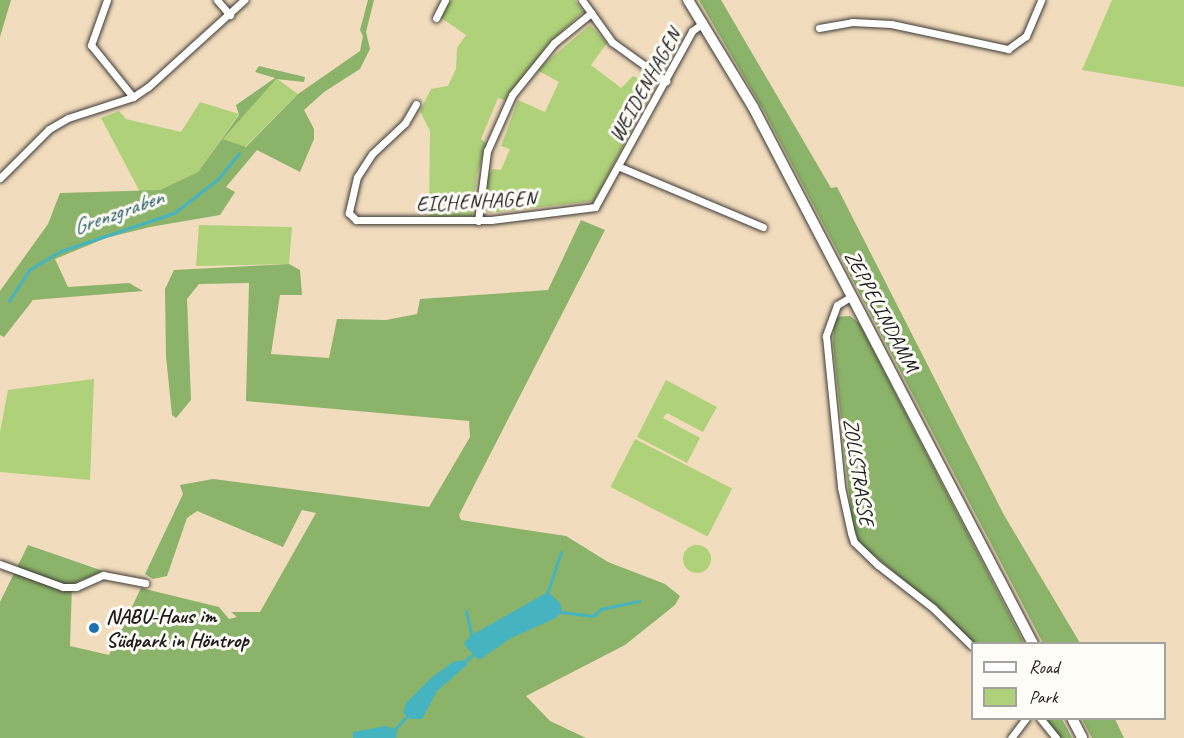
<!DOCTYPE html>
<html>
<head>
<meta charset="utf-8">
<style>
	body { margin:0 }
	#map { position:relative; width:1184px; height:738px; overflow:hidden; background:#f2dcbe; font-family:Caveat,sans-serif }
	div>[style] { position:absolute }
	.green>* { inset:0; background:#afd179; transform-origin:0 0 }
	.round { border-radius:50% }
	.forest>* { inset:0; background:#8bb369 }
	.water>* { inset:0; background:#45b4c0 }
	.stream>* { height:3px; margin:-1.5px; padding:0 1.5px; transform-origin:1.5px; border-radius:1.5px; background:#45b4c0 }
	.roads { filter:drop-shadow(0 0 2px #3c3934) drop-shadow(0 0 2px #3c3934) }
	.minor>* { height:7px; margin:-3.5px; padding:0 3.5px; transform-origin:3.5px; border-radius:3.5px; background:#fff }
	.primary>* { height:10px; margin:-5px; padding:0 5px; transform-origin:5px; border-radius:5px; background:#fff }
	.dots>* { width:16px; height:16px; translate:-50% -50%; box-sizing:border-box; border:3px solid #fdfcf7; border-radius:50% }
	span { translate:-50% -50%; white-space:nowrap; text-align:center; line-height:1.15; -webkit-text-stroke:6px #fdfcf7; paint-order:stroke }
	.street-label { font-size:21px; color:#1c1c1c }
	.poi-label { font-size:21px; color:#1c1c1c; font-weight:700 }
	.left { translate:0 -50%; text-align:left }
	.water-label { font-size:22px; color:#2e6066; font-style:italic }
	.legend { position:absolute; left:971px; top:642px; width:195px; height:78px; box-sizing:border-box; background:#fdfcf7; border:2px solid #a3a29f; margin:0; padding:8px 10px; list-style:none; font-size:18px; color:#1c1c1c }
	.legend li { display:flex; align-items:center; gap:12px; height:30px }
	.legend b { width:30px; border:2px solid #a3a29f }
</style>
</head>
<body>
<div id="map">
	<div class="green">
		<div style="clip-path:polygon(451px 0,575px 0,583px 12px,548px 44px,505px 100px,498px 98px,481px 139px,487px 144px,477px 174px,472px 216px,429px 217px,430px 131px,420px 111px,431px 89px,448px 86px,456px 69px,457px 48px,466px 35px,440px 17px)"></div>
		<div style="clip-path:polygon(1112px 0,1184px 0,1184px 87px,1082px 70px)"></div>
		<div style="clip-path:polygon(590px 25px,607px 43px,591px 65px,621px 88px,633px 76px,642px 80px,646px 74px,655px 80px,655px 86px,594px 201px,489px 213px,483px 203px,487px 178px,493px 169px,501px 170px,510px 149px,501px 146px,518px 100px,545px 112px,559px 82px,537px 70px)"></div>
		<div style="clip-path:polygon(276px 78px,298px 94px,245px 147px,223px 139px)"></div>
		<div style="clip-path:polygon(200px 102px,239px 114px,198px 172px,160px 190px,140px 192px,101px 118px,119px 111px,126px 119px,181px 132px)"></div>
		<div style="clip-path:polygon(199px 225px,292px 227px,289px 264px,196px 266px)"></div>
		<div style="clip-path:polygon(94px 379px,90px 480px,0 472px,0 432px,8px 390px)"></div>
		<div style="clip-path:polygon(666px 380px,717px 407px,703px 432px,667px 413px,663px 418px,700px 438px,687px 463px,637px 437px)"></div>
		<div style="left:635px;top:439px;width:109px;height:54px;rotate:27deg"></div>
		<div class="round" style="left:683px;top:545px;width:28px;height:28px"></div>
	</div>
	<div class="forest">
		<div style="clip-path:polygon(0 0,11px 0,0 37px)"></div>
		<div style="clip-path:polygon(368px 0,374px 0,366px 32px,370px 49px,360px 69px,324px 92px,304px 110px,314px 129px,314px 139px,300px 172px,257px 150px,226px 187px,235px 192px,220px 215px,150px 227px,106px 238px,55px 259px,68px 287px,129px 283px,143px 291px,33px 300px,4px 337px,0 335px,0 291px,48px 224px,60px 193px,160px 190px,198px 172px,239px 115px,236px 105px,275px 78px,255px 72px,259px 66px,305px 77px,304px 82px,276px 79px,223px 139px,246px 147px,298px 94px,360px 51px,363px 36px,360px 30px)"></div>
		<div style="clip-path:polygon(699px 0,721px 0,831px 188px,837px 187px,1004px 515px,1080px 643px,1043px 643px,765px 113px)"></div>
		<div style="clip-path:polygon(581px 220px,605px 230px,459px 515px,461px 520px,566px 536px,608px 562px,665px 584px,680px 596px,675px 605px,625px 645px,526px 696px,550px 721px,586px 738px,0 738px,0 602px,28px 545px,103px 571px,72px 584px,70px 646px,109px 655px,141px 588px,219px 607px,229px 619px,237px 617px,231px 612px,260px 612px,316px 513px,302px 510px,283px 547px,197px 511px,187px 518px,167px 576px,153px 579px,145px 574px,183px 494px,180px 485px,213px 479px,429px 507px,470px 437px,469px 421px,246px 401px,249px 283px,199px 284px,187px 299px,191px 400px,176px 418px,172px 415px,166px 356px,165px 289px,174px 270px,289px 264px,300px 270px,302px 295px,280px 295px,271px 354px,329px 358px,337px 319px,386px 320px,417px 314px,420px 299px,548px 290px)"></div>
		<div style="clip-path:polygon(850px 316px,859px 323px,1024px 643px,973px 643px,945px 614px,860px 544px,852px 523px,833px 343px,834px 317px)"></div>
		<div style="clip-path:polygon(1046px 719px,1062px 719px,1072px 738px,1060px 738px)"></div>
		<div style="clip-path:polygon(1082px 719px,1115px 719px,1124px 738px,1092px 738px)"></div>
	</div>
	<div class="water">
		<div style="clip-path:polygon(548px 592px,560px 603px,562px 611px,556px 618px,511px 638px,479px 660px,466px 647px,464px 643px,470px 636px)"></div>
		<div style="clip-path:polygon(463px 660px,468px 664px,437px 691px,422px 719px,411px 719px,403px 713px,406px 703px,431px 678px,453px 662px)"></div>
		<div style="clip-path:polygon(386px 726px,397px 730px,396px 738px,353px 738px,353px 732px)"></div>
	</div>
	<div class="stream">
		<div style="left:9px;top:301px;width:37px;rotate:-57deg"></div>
		<div style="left:29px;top:270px;width:37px;rotate:-31deg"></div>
		<div style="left:61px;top:251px;width:119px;rotate:-18.6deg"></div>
		<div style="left:174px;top:213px;width:56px;rotate:-37.7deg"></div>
		<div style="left:218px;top:179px;width:33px;rotate:-51deg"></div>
		<div style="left:547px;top:594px;width:44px;rotate:-71.6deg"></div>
		<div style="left:466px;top:611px;width:28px;rotate:77deg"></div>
		<div style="left:561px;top:612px;width:32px;rotate:7deg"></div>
		<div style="left:593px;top:616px;width:11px;rotate:-41deg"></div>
		<div style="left:601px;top:609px;width:39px;rotate:-12deg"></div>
		<div style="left:465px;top:661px;width:14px;rotate:-39deg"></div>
		<div style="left:395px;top:729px;width:18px;rotate:-47deg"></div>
	</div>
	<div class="roads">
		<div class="minor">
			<div style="left:107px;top:0;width:48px;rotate:109.6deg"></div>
			<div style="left:91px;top:45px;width:67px;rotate:51.1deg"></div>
			<div style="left:217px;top:0;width:20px;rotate:49deg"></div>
			<div style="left:582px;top:0;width:52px;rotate:54.5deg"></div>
			<div style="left:612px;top:42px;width:67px;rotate:35.8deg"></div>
			<div style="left:436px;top:18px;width:20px;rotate:-63deg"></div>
			<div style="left:819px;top:28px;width:34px;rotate:-10deg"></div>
			<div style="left:852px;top:22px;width:39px;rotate:3deg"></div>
			<div style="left:891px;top:24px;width:120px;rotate:12.1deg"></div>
			<div style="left:1008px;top:49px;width:22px;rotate:-36deg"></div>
			<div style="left:1026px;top:36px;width:39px;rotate:-67deg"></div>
			<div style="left:416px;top:104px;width:22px;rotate:120deg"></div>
			<div style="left:405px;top:123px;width:45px;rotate:136.8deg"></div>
			<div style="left:372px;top:154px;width:27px;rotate:123deg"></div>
			<div style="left:357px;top:177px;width:37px;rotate:103deg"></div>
			<div style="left:349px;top:213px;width:10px;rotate:45deg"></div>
			<div style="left:356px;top:220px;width:135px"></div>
			<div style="left:491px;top:220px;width:105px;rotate:-7.1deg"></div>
			<div style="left:595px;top:207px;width:201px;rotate:-61.1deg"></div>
			<div style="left:692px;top:31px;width:14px;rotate:-36deg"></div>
			<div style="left:620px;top:167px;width:155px;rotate:22.8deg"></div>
			<div style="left:0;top:178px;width:69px;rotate:-45deg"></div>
			<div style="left:49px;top:129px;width:22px;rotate:-30deg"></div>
			<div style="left:68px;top:118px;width:68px;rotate:-17.9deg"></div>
			<div style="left:133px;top:97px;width:18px;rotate:-34deg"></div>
			<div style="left:148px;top:87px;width:130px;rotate:-42.2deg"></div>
			<div style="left:478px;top:221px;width:71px;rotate:-82.7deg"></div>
			<div style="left:487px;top:151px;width:61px;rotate:-65.9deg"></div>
			<div style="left:512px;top:95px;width:67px;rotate:-51.1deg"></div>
			<div style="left:554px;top:43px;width:48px;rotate:-39deg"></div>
			<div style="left:852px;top:296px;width:17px;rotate:149deg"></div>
			<div style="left:837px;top:305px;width:33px;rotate:110deg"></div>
			<div style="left:826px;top:336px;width:152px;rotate:84.3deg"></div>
			<div style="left:841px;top:487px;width:47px;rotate:77.7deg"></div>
			<div style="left:851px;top:533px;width:9px;rotate:72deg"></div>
			<div style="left:854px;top:542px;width:33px;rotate:44deg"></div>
			<div style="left:878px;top:565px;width:70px;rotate:38deg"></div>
			<div style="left:933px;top:608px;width:54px;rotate:44.3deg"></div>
			<div style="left:0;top:564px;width:67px;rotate:20.1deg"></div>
			<div style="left:63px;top:587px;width:13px"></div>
			<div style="left:76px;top:587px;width:30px;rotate:-24deg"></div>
			<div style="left:103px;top:575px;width:43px;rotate:10.8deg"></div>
			<div style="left:1040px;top:718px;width:26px;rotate:51deg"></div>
			<div style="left:1011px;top:738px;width:25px;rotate:-53deg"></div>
		</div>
		<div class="primary">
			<div style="left:688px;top:0;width:125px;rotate:58.7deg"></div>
			<div style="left:753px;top:107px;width:606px;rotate:62.46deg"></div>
			<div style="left:1072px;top:718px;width:22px;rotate:63deg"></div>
		</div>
	</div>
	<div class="dots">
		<div style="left:94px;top:628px;background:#1f6fb2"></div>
	</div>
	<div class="street-label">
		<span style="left:645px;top:85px;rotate:-61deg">WEIDENHAGEN</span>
		<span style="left:476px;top:201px;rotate:-3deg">EICHENHAGEN</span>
		<span style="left:882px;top:311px;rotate:62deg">ZEPPELINDAMM</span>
		<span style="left:859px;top:472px;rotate:81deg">ZOLLSTRASSE</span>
	</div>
	<div class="poi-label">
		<span class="left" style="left:106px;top:628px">NABU-Haus im<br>Südpark in Höntrop</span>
	</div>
	<div class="water-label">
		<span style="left:118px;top:213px;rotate:-20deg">Grenzgraben</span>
	</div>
	<ul class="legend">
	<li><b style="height:8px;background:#fff"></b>Road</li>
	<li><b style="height:16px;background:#afd179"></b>Park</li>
	</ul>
</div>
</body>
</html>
